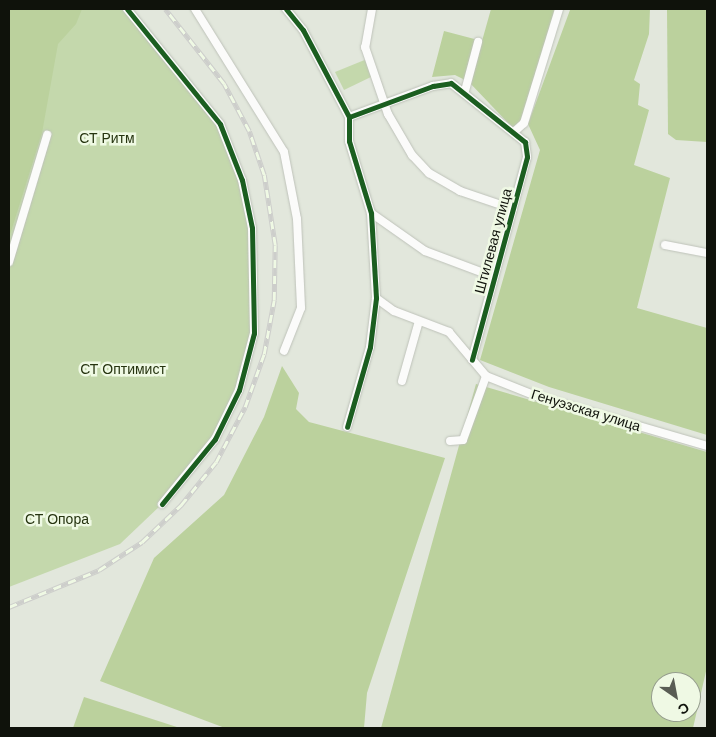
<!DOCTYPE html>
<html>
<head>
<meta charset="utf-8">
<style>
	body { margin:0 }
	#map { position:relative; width:716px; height:737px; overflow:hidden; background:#e2e7dc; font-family:Arial,sans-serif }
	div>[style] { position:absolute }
	.green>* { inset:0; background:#c4d8ac }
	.forest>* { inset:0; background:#bbd19d }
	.roads { filter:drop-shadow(0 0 1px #bec2b9) drop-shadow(0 0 1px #bec2b9) }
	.minor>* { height:8px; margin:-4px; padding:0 4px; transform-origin:4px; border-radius:4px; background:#fbfbfa }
	.rail>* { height:4.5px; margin-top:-2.25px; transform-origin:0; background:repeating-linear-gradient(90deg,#eff9e4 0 8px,#cdcecb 0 16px); box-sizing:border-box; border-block:1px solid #cdcecb }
	.cycleway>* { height:5px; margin:-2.5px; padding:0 2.5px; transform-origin:2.5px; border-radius:2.5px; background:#1b5e20 }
	span { translate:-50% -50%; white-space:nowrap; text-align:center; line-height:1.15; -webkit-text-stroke:5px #eff9e4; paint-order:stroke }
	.park-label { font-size:14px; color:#263410 }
	.street-label { font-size:14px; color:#0f120b }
	.frame { position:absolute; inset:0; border:10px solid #0f120b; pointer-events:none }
	.north { position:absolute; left:651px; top:672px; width:50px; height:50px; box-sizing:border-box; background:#eff9e4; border:1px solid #959d8d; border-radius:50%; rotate:147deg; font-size:14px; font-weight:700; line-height:20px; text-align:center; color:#0f120b }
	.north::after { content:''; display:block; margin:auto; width:18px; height:22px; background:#595d54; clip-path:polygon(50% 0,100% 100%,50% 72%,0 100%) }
</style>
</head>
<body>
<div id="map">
	<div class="green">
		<div style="clip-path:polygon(9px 9px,131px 9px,220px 124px,242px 180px,255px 289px,254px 333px,239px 390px,215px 439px,162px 504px,120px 544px,9px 587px)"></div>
		<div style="clip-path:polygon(367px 59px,373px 76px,344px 90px,335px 72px)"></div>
	</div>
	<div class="forest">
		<div style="clip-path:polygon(9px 9px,82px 9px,76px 24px,58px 44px,42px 133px,9px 238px)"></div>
		<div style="clip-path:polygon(491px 9px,559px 9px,525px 121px,512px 127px,469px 82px,455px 75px,432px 77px,444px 31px,482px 41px)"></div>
		<div style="clip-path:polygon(650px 9px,649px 34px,634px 80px,640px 84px,638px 105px,649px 110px,634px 165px,670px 178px,637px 308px,707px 328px,707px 435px,549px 387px,480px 360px,540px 150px,528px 124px,570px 10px)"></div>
		<div style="clip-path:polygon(667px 9px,707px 9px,707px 142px,676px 140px,668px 134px)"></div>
		<div style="clip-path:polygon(282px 366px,299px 393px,296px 409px,309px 422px,445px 458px,367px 693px,364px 728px,225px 728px,100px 681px,154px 558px,224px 495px,264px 417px)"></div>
		<div style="clip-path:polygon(evenodd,476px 384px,707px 452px,707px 667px,693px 728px,381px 728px,476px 384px,661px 682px,691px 682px,691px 712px,661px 712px,661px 682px)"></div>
		<div style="clip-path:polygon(84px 697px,180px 728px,73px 728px)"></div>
	</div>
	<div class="roads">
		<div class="minor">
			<div style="left:127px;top:9px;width:148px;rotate:51deg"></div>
			<div style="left:220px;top:124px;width:60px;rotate:68.6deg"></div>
			<div style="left:242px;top:180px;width:49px;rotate:78.2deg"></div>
			<div style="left:252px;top:228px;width:105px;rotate:88.9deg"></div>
			<div style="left:254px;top:333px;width:59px;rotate:104.7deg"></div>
			<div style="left:239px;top:390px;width:55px;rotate:116.1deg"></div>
			<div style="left:215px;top:439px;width:84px;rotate:129.2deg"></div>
			<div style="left:195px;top:9px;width:168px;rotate:58.1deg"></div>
			<div style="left:284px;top:152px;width:68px;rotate:79deg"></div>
			<div style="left:297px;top:219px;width:89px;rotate:87.4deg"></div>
			<div style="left:301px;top:308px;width:46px;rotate:111.6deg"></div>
			<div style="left:286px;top:9px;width:27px;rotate:51deg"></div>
			<div style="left:303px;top:30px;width:98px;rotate:62.1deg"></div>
			<div style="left:349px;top:117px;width:24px;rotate:90deg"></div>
			<div style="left:349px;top:141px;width:75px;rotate:73deg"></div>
			<div style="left:371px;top:213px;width:85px;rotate:86.6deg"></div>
			<div style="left:376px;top:298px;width:49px;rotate:97deg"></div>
			<div style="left:370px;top:347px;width:83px;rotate:106deg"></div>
			<div style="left:372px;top:9px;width:39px;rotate:100deg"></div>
			<div style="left:365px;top:47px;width:71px;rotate:71.1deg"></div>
			<div style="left:388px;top:114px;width:48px;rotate:59.7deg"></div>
			<div style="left:412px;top:155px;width:25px;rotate:47deg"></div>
			<div style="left:429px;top:173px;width:36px;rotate:30deg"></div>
			<div style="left:460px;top:191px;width:56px;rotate:18.8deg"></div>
			<div style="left:465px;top:91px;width:51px;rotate:-75.1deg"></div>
			<div style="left:349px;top:117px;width:90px;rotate:-20.3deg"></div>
			<div style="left:433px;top:86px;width:18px;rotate:-9deg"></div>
			<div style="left:451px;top:83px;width:95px;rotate:38.6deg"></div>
			<div style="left:525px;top:142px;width:15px;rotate:82deg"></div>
			<div style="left:527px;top:157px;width:210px;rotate:105.2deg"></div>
			<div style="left:514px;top:132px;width:13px;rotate:-42deg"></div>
			<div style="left:524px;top:123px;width:119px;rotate:-72.9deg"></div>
			<div style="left:371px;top:213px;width:66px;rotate:35.1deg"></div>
			<div style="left:425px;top:251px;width:74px;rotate:20.6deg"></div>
			<div style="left:665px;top:245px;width:43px;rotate:10.8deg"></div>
			<div style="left:9px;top:262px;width:133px;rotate:-73.3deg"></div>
			<div style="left:376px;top:298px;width:22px;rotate:36deg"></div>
			<div style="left:394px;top:311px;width:59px;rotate:20.9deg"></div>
			<div style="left:449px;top:332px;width:57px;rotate:49.9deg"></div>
			<div style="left:486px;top:376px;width:54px;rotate:21.8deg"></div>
			<div style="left:536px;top:396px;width:178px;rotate:16.3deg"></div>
			<div style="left:402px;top:381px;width:62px;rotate:-74.2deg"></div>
			<div style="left:450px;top:441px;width:13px;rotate:-4deg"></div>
			<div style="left:463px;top:440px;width:68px;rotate:-70.2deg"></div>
		</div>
	</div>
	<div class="rail">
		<div style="left:9px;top:607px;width:97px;rotate:-22.3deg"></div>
		<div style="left:99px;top:570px;width:51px;rotate:-33.1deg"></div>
		<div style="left:142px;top:542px;width:54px;rotate:-43.5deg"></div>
		<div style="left:181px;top:505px;width:55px;rotate:-50.9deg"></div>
		<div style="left:216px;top:462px;width:62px;rotate:-62.2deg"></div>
		<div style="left:245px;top:407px;width:56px;rotate:-70.3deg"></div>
		<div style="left:264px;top:354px;width:55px;rotate:-79.5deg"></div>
		<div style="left:274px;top:300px;width:55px;rotate:-89deg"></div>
		<div style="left:275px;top:245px;width:71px;rotate:-98.9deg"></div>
		<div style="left:264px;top:175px;width:46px;rotate:-108.8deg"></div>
		<div style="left:249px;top:131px;width:53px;rotate:-118deg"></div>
		<div style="left:224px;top:84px;width:95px;rotate:-128.2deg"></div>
	</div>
	<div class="cycleway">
		<div style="left:127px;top:9px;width:148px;rotate:51deg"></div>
		<div style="left:220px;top:124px;width:60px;rotate:68.6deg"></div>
		<div style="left:242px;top:180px;width:49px;rotate:78.2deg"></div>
		<div style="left:252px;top:228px;width:105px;rotate:88.9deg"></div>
		<div style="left:254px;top:333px;width:59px;rotate:104.7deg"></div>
		<div style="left:239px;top:390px;width:55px;rotate:116.1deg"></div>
		<div style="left:215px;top:439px;width:84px;rotate:129.2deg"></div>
		<div style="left:286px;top:9px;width:27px;rotate:51deg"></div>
		<div style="left:303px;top:30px;width:98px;rotate:62.1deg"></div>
		<div style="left:349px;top:117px;width:24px;rotate:90deg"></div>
		<div style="left:349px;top:141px;width:75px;rotate:73deg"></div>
		<div style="left:371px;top:213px;width:85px;rotate:86.6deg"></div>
		<div style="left:376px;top:298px;width:49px;rotate:97deg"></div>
		<div style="left:370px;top:347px;width:83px;rotate:106deg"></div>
		<div style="left:349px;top:117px;width:90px;rotate:-20.3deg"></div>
		<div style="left:433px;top:86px;width:18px;rotate:-9deg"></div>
		<div style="left:451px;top:83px;width:95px;rotate:38.6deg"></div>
		<div style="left:525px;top:142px;width:15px;rotate:82deg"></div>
		<div style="left:527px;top:157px;width:210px;rotate:105.2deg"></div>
	</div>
	<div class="park-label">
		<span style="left:107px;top:138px">СТ Ритм</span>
		<span style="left:123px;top:369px">СТ Оптимист</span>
		<span style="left:57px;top:519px">СТ Опора</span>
	</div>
	<div class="street-label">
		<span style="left:493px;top:241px;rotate:-75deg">Штилевая улица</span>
		<span style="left:586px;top:410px;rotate:17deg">Генуэзская улица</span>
	</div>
	<div class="frame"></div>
	<div class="north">С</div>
</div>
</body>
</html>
